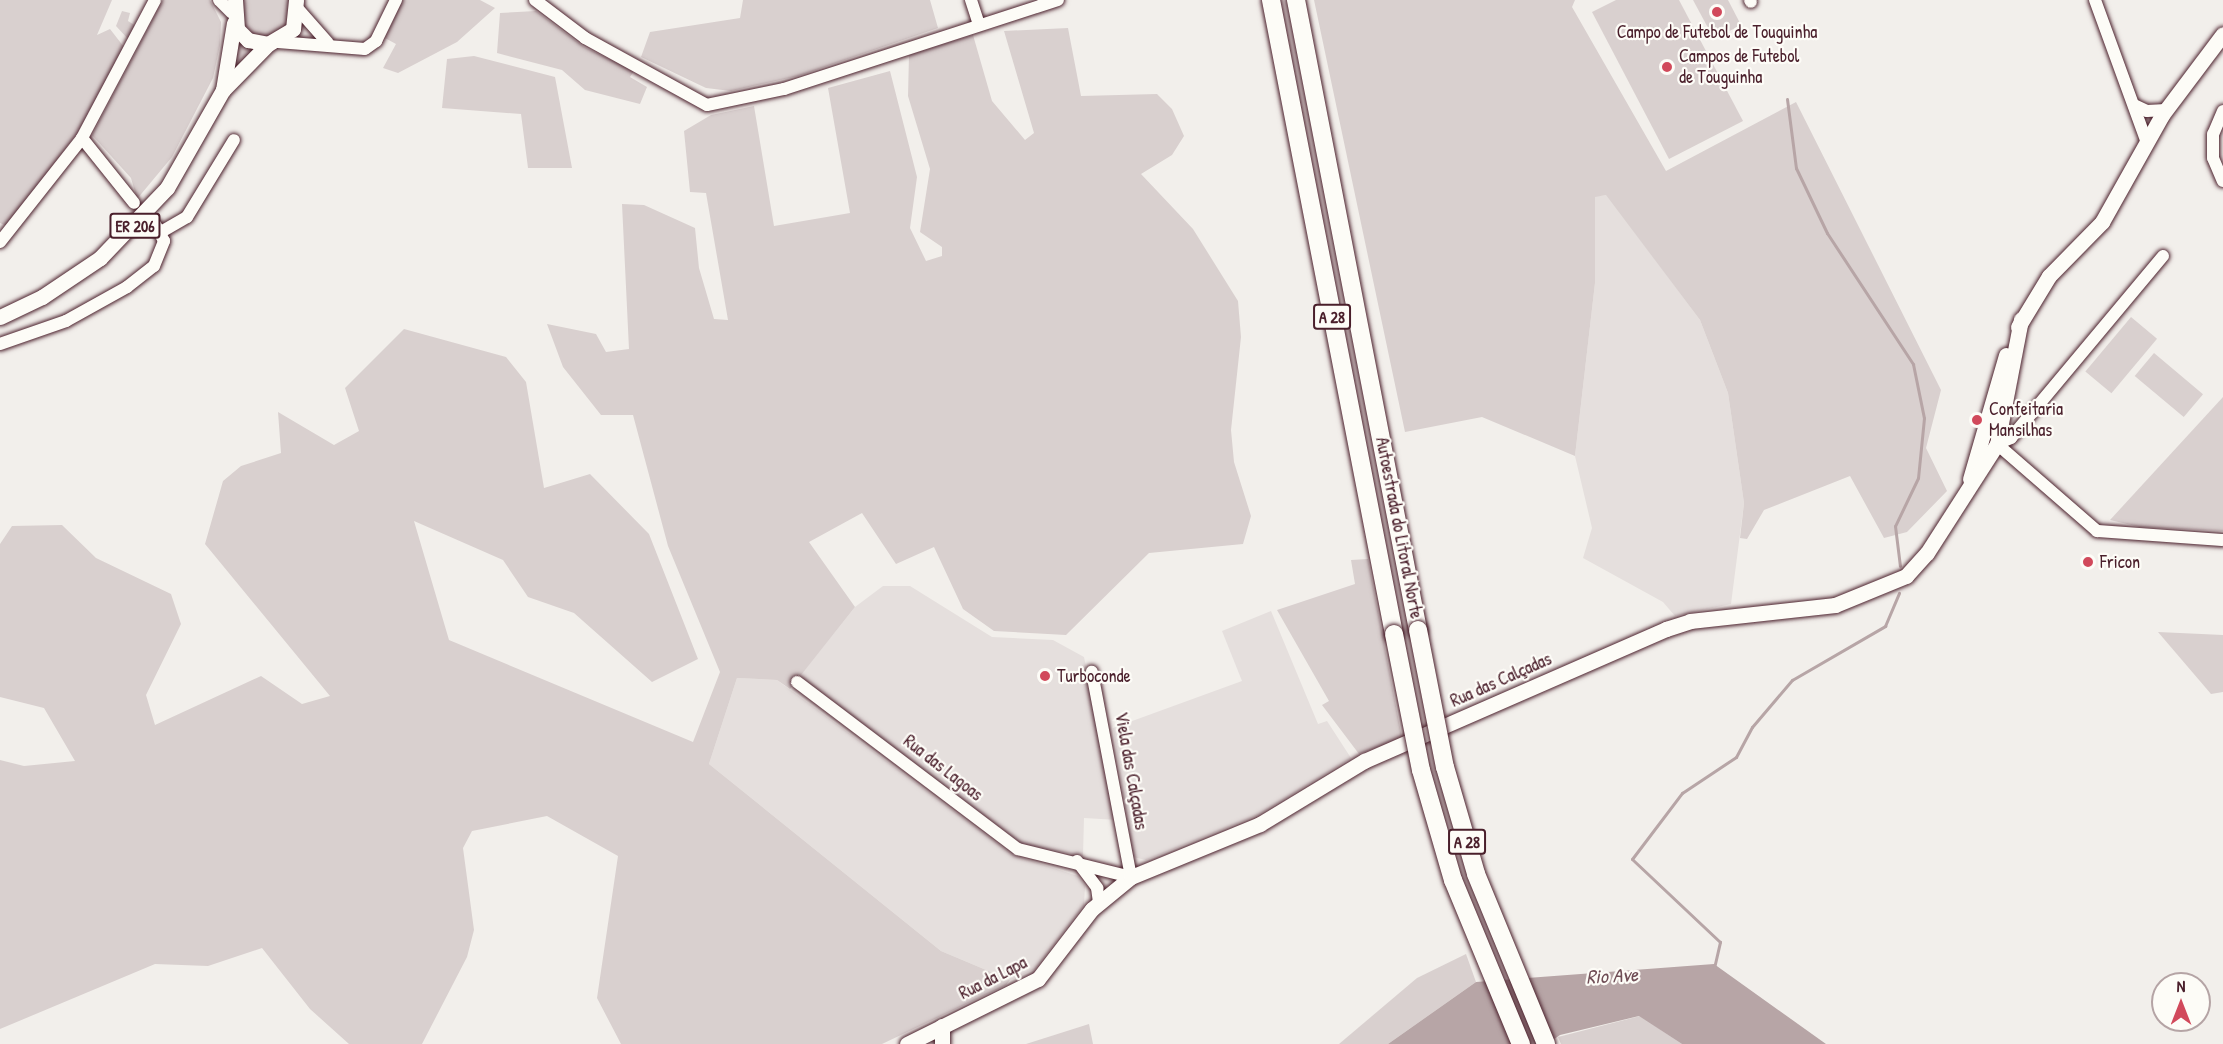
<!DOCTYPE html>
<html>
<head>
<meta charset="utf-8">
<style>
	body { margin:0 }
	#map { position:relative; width:2223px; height:1044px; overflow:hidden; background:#f2efeb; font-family:"Patrick Hand",sans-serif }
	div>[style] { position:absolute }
	.built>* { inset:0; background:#e5dfdd }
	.green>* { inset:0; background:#d9d0cf; transform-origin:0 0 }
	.water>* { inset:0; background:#b7a5a6 }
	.stream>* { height:3px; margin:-1.5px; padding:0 1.5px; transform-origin:1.5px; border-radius:1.5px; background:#b7a5a6 }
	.roads { filter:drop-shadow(0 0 2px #4a1f2b) drop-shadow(0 0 2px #4a1f2b) }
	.minor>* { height:12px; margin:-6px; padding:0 6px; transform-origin:6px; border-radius:6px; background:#fdfcf7 }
	.major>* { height:15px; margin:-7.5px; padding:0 7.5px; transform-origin:7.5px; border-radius:7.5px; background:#fdfcf7 }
	.highway>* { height:18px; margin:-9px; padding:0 9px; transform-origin:9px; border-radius:9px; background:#fdfcf7 }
	.bridges { filter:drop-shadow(0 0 2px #4a1f2b) drop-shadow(0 0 2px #4a1f2b) }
	.highway-bridge>* { height:18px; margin:-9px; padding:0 9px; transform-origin:9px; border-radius:9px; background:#fdfcf7 }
	.dots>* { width:16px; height:16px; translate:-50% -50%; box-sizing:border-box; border:3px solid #fdfcf7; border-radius:50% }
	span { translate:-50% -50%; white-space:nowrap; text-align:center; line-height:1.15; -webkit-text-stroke:4.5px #fdfcf7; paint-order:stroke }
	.shield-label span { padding:2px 4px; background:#fdfcf7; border:2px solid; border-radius:4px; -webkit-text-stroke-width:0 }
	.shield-label { font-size:16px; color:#4a1f2b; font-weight:700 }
	.poi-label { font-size:18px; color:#4a1f2b }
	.left { translate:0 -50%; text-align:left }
	.street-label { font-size:18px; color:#4a1f2b }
	.water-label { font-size:20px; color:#704e56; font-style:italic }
	.north { position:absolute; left:2151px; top:972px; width:60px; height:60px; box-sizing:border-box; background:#fdfcf7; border:2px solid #b5a4a5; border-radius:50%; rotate:0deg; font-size:16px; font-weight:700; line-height:24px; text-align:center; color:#4a1f2b }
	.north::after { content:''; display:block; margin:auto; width:21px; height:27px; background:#d1495b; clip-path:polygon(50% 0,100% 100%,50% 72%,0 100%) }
</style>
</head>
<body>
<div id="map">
	<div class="built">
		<div style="clip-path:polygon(1607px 195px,1700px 320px,1728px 393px,1744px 503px,1731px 604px,1675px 616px,1663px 602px,1583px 558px,1592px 528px,1575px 456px,1595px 283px,1595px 196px)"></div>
		<div style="clip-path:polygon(883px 586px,910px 586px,992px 637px,1053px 640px,1084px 657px,1118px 820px,1084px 818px,1083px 856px,1022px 844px,799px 677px,855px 607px)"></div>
		<div style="clip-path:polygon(1271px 611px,1318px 724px,1327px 721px,1351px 758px,1258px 815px,1146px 860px,1133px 857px,1113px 728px,1242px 681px,1222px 631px)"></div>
		<div style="clip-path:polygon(737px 678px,777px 680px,1013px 855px,1078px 876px,1085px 886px,1084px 905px,1035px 969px,1010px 980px,941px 951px,709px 764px)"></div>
	</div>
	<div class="green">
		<div style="clip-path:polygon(0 0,112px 0,97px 35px,110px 29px,124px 47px,78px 132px,7px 226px,0 223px)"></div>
		<div style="clip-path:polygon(163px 0,210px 0,221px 22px,220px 45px,213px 78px,172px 157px,137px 199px,131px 178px,92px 135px)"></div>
		<div style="clip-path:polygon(242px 0,289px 0,292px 13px,285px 29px,269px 37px,252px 33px,241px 20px)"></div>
		<div style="clip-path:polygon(403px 0,480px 0,495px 8px,457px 42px,398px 73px,383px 68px,396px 44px,385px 38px)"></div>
		<div style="clip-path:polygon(743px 0,930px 0,938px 28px,798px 76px,731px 91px,706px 88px,641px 57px,650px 32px,740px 18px)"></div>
		<div style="clip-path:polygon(1314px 0,1575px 0,1572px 7px,1666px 171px,1796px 102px,1941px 390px,1926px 448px,1947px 491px,1907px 532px,1884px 538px,1850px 476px,1764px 510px,1747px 539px,1740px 538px,1744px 503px,1728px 393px,1700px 320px,1606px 195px,1595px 197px,1595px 283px,1575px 456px,1482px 417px,1405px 432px)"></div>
		<div style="clip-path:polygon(1616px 0,1679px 0,1743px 121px,1669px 159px,1592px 12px)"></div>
		<div style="clip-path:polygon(1693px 0,1728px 0,1741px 25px,1714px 39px)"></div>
		<div style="clip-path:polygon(122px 11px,130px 13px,128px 21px,136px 26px,128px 39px,116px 26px)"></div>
		<div style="clip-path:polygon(536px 11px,584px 47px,634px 71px,630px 77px,647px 87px,640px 104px,585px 90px,562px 70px,497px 53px,500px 13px)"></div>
		<div style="clip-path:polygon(1068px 28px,1081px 96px,1157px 94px,1172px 109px,1184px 136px,1172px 155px,1141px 174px,1193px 229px,1238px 301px,1241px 337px,1231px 430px,1234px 462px,1251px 516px,1243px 544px,1149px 553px,1066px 635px,994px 631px,963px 609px,934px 547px,896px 564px,862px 513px,809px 542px,855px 607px,790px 689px,777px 680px,737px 678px,709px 764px,941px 951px,1010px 980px,1006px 985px,882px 1044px,621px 1044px,597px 998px,618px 856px,547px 816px,472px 831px,463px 848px,474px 930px,467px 957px,422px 1044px,349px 1044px,310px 1009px,262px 948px,208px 966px,155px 964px,0 1029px,0 760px,24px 766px,75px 761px,44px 708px,0 697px,0 544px,12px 526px,62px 525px,96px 558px,171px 594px,181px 624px,146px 695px,155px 725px,261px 676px,302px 704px,330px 696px,205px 544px,223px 481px,241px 466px,281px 453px,278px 412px,334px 445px,359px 431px,345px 388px,404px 329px,506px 357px,526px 382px,544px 488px,590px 474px,649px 534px,698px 659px,652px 682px,574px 613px,528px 597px,503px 560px,414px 521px,449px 640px,693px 742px,720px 672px,668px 546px,633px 415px,601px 415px,563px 367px,547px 324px,596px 334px,606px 352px,629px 349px,622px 204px,644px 205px,695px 228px,699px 268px,714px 319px,728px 320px,706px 193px,690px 192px,684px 131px,711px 115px,754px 106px,774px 226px,850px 213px,828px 88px,890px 71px,917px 177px,910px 228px,926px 261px,942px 256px,942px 247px,920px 232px,930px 169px,908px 96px,909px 55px,973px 35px,992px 101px,1025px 140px,1034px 133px,1004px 31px)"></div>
		<div style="clip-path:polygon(236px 42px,256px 51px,232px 75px)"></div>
		<div style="clip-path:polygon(474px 56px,555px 77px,572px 168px,528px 168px,521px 114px,442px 108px,447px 59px)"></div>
		<div style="left:2131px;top:317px;width:34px;height:71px;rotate:40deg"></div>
		<div style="left:2154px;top:353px;width:64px;height:30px;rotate:40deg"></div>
		<div style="clip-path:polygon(2223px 397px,2223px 531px,2140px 527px,2110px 520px)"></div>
		<div style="clip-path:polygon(1368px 559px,1402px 738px,1359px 754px,1322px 705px,1329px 701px,1277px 610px,1355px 584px,1351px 560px)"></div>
		<div style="clip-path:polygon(2158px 632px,2223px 635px,2223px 692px,2211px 694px)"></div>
		<div style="clip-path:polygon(1466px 954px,1476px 982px,1388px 1044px,1339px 1044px,1417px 978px)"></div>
		<div style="clip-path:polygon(1640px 1016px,1682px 1044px,1561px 1044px,1558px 1037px)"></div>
		<div style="clip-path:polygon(1089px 1024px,1093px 1044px,1026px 1044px)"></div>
	</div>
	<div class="water">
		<div style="clip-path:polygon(1714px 964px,1826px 1044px,1682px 1044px,1639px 1016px,1560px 1035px,1547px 1044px,1388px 1044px,1476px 982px)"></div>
	</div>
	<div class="stream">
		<div style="left:1787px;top:99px;width:70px;rotate:82.6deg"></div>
		<div style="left:1796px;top:168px;width:72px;rotate:64.5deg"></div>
		<div style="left:1827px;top:233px;width:157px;rotate:56.7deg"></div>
		<div style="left:1913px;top:364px;width:55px;rotate:78.5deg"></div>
		<div style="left:1924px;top:418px;width:60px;rotate:95.7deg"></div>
		<div style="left:1918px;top:478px;width:53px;rotate:115.6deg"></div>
		<div style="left:1895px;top:526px;width:40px;rotate:82.9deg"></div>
		<div style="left:1714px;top:968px;width:27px;rotate:-77deg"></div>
		<div style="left:1720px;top:942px;width:121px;rotate:-136.7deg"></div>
		<div style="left:1632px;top:859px;width:83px;rotate:-52.9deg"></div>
		<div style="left:1682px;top:793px;width:65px;rotate:-33.7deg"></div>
		<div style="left:1736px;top:757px;width:34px;rotate:-62deg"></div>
		<div style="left:1752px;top:727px;width:62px;rotate:-49.6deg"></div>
		<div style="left:1792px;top:680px;width:108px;rotate:-30.1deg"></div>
		<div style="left:1885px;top:626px;width:36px;rotate:-67deg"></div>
	</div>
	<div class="roads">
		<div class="minor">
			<div style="left:219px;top:0;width:18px;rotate:45deg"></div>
			<div style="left:535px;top:0;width:63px;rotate:37.2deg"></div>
			<div style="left:585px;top:38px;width:139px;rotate:28.8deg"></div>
			<div style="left:707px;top:105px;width:79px;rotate:-11.7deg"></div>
			<div style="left:784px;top:89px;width:288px;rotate:-18deg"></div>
			<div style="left:971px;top:0;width:26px;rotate:72deg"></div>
			<div style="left:1750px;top:0;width:2px;rotate:63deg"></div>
			<div style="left:2095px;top:0;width:149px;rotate:70deg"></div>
			<div style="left:298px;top:9px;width:45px;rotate:48.6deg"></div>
			<div style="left:278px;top:42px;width:87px;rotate:4.6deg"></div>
			<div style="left:365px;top:49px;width:14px;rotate:-36deg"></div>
			<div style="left:376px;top:41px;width:46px;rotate:-64deg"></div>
			<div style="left:2134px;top:105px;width:14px;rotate:25deg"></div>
			<div style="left:2147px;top:111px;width:19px;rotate:-3deg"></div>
			<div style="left:2223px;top:111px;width:25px;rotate:113deg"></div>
			<div style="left:2213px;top:134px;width:24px;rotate:90deg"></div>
			<div style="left:2213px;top:158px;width:25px;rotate:67deg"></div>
			<div style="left:82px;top:138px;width:83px;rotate:51.3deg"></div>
			<div style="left:161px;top:232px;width:30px;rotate:-30deg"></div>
			<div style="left:187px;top:217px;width:90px;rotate:-58.6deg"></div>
			<div style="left:0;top:242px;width:132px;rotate:-51.7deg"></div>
			<div style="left:82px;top:138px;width:156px;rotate:-62.1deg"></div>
			<div style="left:2163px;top:256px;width:237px;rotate:129.9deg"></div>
			<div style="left:2011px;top:438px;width:15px;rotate:157deg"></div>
			<div style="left:1997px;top:444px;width:133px;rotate:41deg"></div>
			<div style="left:2097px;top:531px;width:126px;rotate:4.1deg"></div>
			<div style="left:0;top:344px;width:70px;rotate:-19.2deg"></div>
			<div style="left:66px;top:321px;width:70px;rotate:-29.1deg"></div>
			<div style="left:127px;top:287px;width:34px;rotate:-38deg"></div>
			<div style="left:154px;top:266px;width:27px;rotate:-68deg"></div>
			<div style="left:164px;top:241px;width:19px;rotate:-118deg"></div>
			<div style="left:797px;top:682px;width:277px;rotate:37.1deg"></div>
			<div style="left:1018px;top:849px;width:116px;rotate:13.9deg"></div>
			<div style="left:1131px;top:877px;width:209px;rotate:-100.8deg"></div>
			<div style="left:1077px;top:861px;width:34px;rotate:53deg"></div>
			<div style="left:1097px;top:888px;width:15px;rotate:82deg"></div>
		</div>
		<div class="major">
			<div style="left:235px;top:0;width:29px;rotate:86deg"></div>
			<div style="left:237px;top:29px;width:16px;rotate:45deg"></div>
			<div style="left:248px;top:40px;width:20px;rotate:11deg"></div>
			<div style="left:268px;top:44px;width:29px;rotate:-31deg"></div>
			<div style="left:293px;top:29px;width:29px;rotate:-84deg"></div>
			<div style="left:223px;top:90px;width:64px;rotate:-45.6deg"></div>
			<div style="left:0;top:317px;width:47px;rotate:-25.5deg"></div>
			<div style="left:42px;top:297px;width:70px;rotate:-33.9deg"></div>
			<div style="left:100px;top:258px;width:97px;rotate:-46.3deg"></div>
			<div style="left:167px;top:188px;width:113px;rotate:-60.3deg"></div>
			<div style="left:223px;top:90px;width:68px;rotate:-80.7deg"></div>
			<div style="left:2018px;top:327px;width:60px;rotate:-58.7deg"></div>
			<div style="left:2049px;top:276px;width:76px;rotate:-45.5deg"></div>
			<div style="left:2102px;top:222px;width:123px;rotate:-60.7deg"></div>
			<div style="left:2162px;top:115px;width:101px;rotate:-53deg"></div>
			<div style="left:1970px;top:479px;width:129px;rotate:-73.8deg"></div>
			<div style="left:907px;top:1044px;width:146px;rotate:-26.4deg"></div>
			<div style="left:1038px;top:979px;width:88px;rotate:-52.4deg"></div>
			<div style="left:1092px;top:909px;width:50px;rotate:-39.4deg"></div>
			<div style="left:1131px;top:877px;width:139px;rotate:-22.3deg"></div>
			<div style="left:1260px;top:824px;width:122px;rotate:-31.2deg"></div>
			<div style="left:1364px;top:761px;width:330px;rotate:-23.6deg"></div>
			<div style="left:1666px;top:629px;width:25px;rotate:-18deg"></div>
			<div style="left:1690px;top:621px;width:146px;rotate:-6.3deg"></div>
			<div style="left:1835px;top:605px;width:77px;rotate:-22.2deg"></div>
			<div style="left:1906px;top:576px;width:31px;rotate:-48deg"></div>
			<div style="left:1927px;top:553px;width:130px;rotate:-57.3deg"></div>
			<div style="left:1997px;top:444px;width:127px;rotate:-79.1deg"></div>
			<div style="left:942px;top:1044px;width:18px;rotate:-90deg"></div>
		</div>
		<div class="highway">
			<div style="left:1271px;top:0;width:646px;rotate:79.02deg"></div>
			<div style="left:1296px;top:0;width:642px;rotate:79.04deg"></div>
		</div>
	</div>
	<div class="bridges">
		<div class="highway-bridge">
			<div style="left:1418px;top:630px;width:140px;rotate:78.9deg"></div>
			<div style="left:1445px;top:767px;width:111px;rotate:73.8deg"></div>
			<div style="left:1476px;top:874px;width:184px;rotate:67.6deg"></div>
			<div style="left:1394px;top:634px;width:139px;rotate:78.8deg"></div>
			<div style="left:1421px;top:770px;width:115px;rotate:73.8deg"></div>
			<div style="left:1453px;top:880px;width:178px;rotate:67.5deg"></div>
		</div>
	</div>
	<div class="dots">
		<div style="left:1717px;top:12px;background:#d1495b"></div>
		<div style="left:1667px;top:67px;background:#d1495b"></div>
		<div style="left:1977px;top:420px;background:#d1495b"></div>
		<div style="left:2088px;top:562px;background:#d1495b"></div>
		<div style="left:1045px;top:676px;background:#d1495b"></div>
	</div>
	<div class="shield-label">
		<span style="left:135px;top:226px">ER 206</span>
		<span style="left:1332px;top:317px">A 28</span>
		<span style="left:1467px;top:842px">A 28</span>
	</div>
	<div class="poi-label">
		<span style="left:1717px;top:32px">Campo de Futebol de Touguinha</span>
		<span class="left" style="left:1679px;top:67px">Campos de Futebol<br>de Touguinha</span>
		<span class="left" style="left:1989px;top:420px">Confeitaria<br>Mansilhas</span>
		<span class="left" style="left:2100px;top:562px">Fricon</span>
		<span class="left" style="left:1057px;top:676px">Turboconde</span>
	</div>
	<div class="street-label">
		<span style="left:1399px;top:528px;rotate:79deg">Autoestrada do Litoral Norte</span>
		<span style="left:1501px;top:680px;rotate:-24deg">Rua das Calçadas</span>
		<span style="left:943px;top:768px;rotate:38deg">Rua das Lagoas</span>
		<span style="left:1131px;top:771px;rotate:80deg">Viela das Calçadas</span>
		<span style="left:993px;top:978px;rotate:-27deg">Rua da Lapa</span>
	</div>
	<div class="water-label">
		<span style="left:1612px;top:975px;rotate:-3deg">Rio Ave</span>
	</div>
	<div class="north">N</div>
</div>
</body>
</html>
